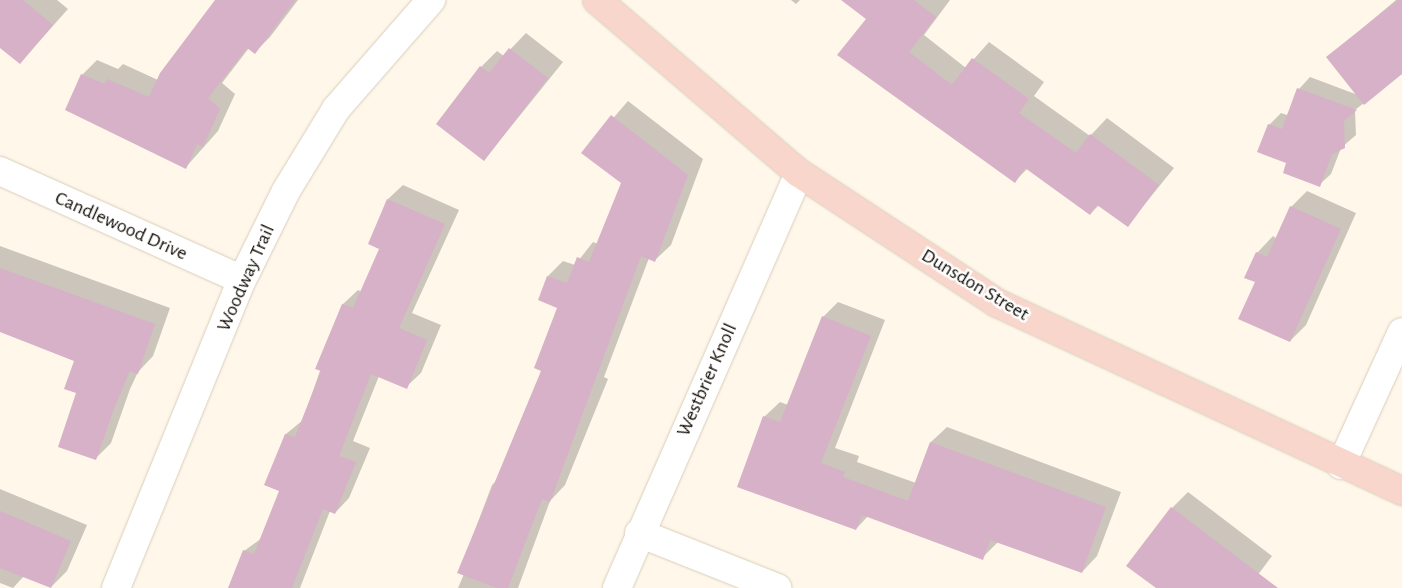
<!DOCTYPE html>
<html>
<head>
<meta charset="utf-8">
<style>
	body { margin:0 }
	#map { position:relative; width:1402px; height:588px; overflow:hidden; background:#fef7ea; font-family:"Alegreya Sans",sans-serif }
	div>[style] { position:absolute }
	.shadow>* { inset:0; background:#0003 }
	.building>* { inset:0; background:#d6b1c7 }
	.roads { filter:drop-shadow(0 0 1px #d9cdb9) drop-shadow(0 0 1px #d9cdb9) }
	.street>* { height:28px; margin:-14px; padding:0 14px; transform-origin:14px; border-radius:14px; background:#fff }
	.secondary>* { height:28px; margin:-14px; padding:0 14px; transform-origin:14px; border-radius:14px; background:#f9d6cb }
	span { translate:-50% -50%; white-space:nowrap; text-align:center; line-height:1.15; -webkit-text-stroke:5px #fff; paint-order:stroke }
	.street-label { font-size:20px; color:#120e07 }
</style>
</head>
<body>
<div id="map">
	<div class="shadow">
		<div style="clip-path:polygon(0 0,57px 0,68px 9px,20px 63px,0 46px)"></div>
		<div style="clip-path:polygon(216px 0,298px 0,270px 37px,255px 52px,249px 48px,222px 83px,235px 94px,218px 131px,186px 167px,82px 75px,97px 60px,118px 69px,123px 64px,158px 80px)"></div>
		<div style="clip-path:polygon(791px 0,800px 0,796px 4px)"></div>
		<div style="clip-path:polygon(843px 0,950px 0,924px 35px,966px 68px,989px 42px,1044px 82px,1034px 96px,1090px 136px,1107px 118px,1174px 168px,1127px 226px,1099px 205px,1090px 214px,1028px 168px,1015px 181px,867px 19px)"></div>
		<div style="clip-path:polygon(1396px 0,1402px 0,1402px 73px,1355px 110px,1356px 135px,1341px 148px,1331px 174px,1319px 185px,1269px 125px,1281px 113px,1287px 115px,1299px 89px,1310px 77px,1358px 95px,1328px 57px)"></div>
		<div style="clip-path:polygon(526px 33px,563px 62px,484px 160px,481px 67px,497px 51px,504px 56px)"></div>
		<div style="clip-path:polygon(628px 101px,703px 159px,671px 245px,655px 260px,649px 258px,604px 377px,608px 379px,565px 485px,550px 501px,518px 588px,458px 588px,464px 574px,459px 572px,492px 485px,500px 477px,543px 370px,559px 307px,548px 276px,563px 261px,575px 265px,593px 242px,598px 244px,623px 183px,583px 153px)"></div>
		<div style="clip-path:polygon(403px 185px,459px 210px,412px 313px,441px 325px,421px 373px,406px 387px,379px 376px,353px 441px,370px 448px,349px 498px,335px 513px,330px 511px,300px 588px,230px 588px,244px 551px,262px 538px,280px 490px,265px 484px,286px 434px,303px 420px,343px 304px,358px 290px,362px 292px,381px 248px,369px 243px,388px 199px)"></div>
		<div style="clip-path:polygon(1307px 191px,1356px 213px,1306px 325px,1290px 341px,1256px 281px,1257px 253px,1273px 236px,1277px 239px,1291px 207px)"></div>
		<div style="clip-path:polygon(0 246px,170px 308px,153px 356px,138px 372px,130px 389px,111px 443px,96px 458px,77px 392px,75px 360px,0 331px)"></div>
		<div style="clip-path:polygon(838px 302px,885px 320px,835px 448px,859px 456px,857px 462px,916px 483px,931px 442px,947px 427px,1121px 492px,1097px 556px,1082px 572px,998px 542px,982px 558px,868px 516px,856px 529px,764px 417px,780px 402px,788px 405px,823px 317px)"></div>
		<div style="clip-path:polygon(0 489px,87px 525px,67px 571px,51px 587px,24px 576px,13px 588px,0 583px)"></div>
		<div style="clip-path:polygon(1188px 492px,1272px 556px,1248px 588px,1158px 588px,1172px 508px)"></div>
	</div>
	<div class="building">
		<div style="clip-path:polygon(0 0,23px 0,53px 25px,20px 64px,0 48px)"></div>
		<div style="clip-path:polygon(215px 0,295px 0,255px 54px,247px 48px,208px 98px,220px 109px,203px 147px,197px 144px,186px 169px,65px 110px,81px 74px,105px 84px,107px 79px,149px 97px,160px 73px)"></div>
		<div style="clip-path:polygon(841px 0,914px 0,936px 17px,909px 52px,952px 85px,972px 58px,1029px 99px,1019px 113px,1076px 153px,1090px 134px,1159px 185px,1128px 227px,1097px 205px,1090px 215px,1025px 168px,1015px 183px,837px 55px,866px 19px)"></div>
		<div style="clip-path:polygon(1398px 0,1402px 0,1402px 74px,1364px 105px,1326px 57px)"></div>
		<div style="clip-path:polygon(509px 48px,548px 78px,484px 161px,436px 124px,480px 66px,489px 73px)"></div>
		<div style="clip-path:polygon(1297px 88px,1357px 110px,1344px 121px,1345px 148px,1332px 154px,1320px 187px,1283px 173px,1286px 163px,1257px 152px,1268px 124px,1282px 129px)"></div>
		<div style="clip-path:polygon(611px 115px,688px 175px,655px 262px,641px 256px,550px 502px,542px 499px,508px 588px,497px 588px,457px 573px,541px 371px,534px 368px,557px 308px,538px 300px,547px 276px,567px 283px,577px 257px,589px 262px,621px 183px,581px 153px)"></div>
		<div style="clip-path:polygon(387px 199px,445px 224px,399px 328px,427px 340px,407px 389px,371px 374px,339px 456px,356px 462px,335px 514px,323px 509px,292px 588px,228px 588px,243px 550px,254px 554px,279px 491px,264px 485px,285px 434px,295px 437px,321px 371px,315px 369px,342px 304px,353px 308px,379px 249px,368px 244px)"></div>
		<div style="clip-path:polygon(1290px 206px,1341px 229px,1290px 342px,1238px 319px,1255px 282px,1244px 278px,1256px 252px,1267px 257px)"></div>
		<div style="clip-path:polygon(0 268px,155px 324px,138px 374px,130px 371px,115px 406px,96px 460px,58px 447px,76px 393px,64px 389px,74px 361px,0 332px)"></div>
		<div style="clip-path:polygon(822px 316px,871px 336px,821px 463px,845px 472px,843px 477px,908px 501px,930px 442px,1106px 507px,1082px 573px,990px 540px,983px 560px,862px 515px,856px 530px,737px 487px,763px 416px,780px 422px)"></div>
		<div style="clip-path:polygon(1171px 507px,1278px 588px,1156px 588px,1126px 566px)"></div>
		<div style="clip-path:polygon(0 511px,71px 541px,51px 588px,0 568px)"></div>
	</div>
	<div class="roads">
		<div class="street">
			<div style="left:0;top:171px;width:265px;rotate:24.2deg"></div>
			<div style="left:1341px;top:465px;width:146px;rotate:-65.4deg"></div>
			<div style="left:639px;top:533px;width:149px;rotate:21.7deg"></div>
			<div style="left:116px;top:588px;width:333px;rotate:-67.8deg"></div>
			<div style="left:242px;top:280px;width:99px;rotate:-63.7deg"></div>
			<div style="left:286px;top:191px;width:96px;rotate:-58.6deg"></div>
			<div style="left:336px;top:109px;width:145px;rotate:-48.9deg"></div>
			<div style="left:617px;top:588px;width:453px;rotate:-66.3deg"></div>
		</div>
		<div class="secondary">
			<div style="left:597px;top:0;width:266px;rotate:40.6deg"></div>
			<div style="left:799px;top:173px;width:237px;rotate:33.3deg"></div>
			<div style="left:997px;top:303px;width:447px;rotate:24.9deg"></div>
		</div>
	</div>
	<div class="street-label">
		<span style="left:121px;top:226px;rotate:24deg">Candlewood Drive</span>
		<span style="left:246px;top:278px;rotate:-66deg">Woodway Trail</span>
		<span style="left:975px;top:285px;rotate:31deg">Dunsdon Street</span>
		<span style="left:707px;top:380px;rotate:-66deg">Westbrier Knoll</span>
	</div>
</div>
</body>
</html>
